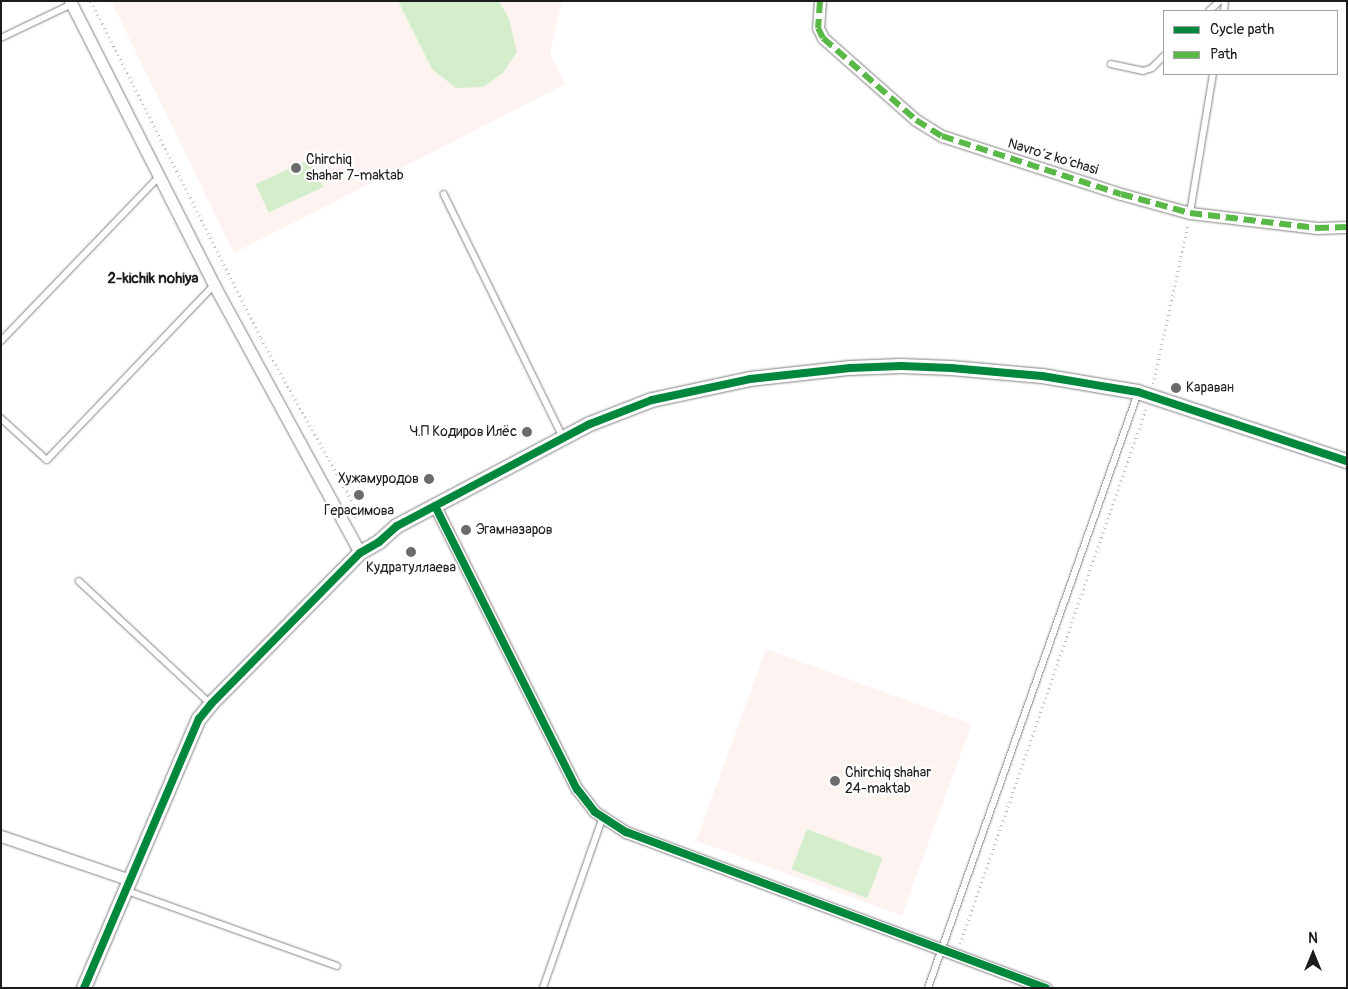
<!DOCTYPE html>
<html>
<head>
<meta charset="utf-8">
<style>
	body { margin:0 }
	#map { position:relative; width:1348px; height:989px; overflow:hidden; background:#fff; font-family:Pangolin,sans-serif }
	div>[style] { position:absolute }
	.built>* { inset:0; background:#fdf3f1; transform-origin:0 0 }
	.green>* { inset:0; background:#d4eecb; transform-origin:0 0 }
	.path>* { height:2.5px; margin-top:-1.25px; transform-origin:0; background:repeating-linear-gradient(90deg,#bebebe 0 1px,transparent 0 5px) }
	.roads { filter:drop-shadow(0 0 1px #828282) drop-shadow(0 0 1px #828282) }
	.service>* { height:5.5px; margin:-2.75px; padding:0 2.75px; transform-origin:2.75px; border-radius:2.75px; background:#fff }
	.minor>* { height:11px; margin:-5.5px; padding:0 5.5px; transform-origin:5.5px; border-radius:5.5px; background:#fff }
	.tertiary>* { height:14px; margin:-7px; padding:0 7px; transform-origin:7px; border-radius:7px; background:#fff }
	.quiet>* { height:6px; margin-top:-3px; transform-origin:0; background:repeating-linear-gradient(90deg,#58b947 0 12px,transparent 0 18px) }
	.cycleway>* { height:8px; margin:-4px; padding:0 4px; transform-origin:4px; border-radius:4px; background:#00873e }
	.dots>* { width:14px; height:14px; translate:-50% -50%; box-sizing:border-box; border:2px solid #fff; border-radius:50% }
	span { translate:-50% -50%; white-space:nowrap; text-align:center; line-height:1.15; -webkit-text-stroke:4.5px #fff; paint-order:stroke }
	.street-label { font-size:14px; color:#1c1c1c }
	.poi-label { font-size:14px; color:#1c1c1c }
	.left { translate:0 -50%; text-align:left }
	.right { translate:-100% -50%; text-align:right }
	.neighbourhood-label { font-size:15px; color:#1c1c1c; font-weight:700 }
	.frame { position:absolute; inset:0; border:2px solid #1c1c1c; pointer-events:none }
	.legend { position:absolute; left:1163px; top:10px; width:175px; height:65px; box-sizing:border-box; background:#fff; border:1px solid #a4a4a4; margin:0; padding:6px 9px; list-style:none; font-size:15px; color:#1c1c1c }
	.legend li { display:flex; align-items:center; gap:10px; height:25px }
	.legend b { width:25px; border:1px solid #a4a4a4 }
	.north { position:absolute; left:1288px; top:929px; width:50px; height:50px; -webkit-text-stroke:4px #fff; paint-order:stroke; rotate:0deg; font-size:14px; font-weight:700; line-height:20px; text-align:center; color:#1c1c1c }
	.north::after { content:''; display:block; margin:auto; width:18px; height:22px; background:#1c1c1c; clip-path:polygon(50% 0,100% 100%,50% 72%,0 100%) }
</style>
</head>
<body>
<div id="map">
	<div class="built">
		<div style="clip-path:polygon(111px 1px,562px 1px,550px 53px,566px 84px,234px 253px)"></div>
		<div style="left:766px;top:649px;width:219px;height:204px;rotate:20deg"></div>
	</div>
	<div class="green">
		<div style="clip-path:polygon(398px 1px,499px 1px,509px 19px,517px 52px,503px 73px,483px 87px,456px 88px,432px 69px)"></div>
		<div style="left:310px;top:159px;width:31px;height:60px;rotate:65deg"></div>
		<div style="left:807px;top:829px;width:81px;height:43px;rotate:21deg"></div>
	</div>
	<div class="path">
		<div style="left:91px;top:1px;width:377px;rotate:63.2deg"></div>
		<div style="left:261px;top:338px;width:203px;rotate:60.8deg"></div>
		<div style="left:360px;top:515px;width:7px;rotate:146deg"></div>
		<div style="left:1153px;top:384px;width:165px;rotate:-77.7deg"></div>
		<div style="left:960px;top:944px;width:567px;rotate:-70.86deg"></div>
	</div>
	<div class="roads">
		<div class="service">
			<div style="left:1209px;top:11px;width:15px;rotate:-42deg"></div>
			<div style="left:1224px;top:11px;width:10px;rotate:-84deg"></div>
			<div style="left:1px;top:38px;width:79px;rotate:-25.6deg"></div>
			<div style="left:1111px;top:64px;width:33px;rotate:12deg"></div>
			<div style="left:1143px;top:71px;width:9px;rotate:-18deg"></div>
			<div style="left:1152px;top:68px;width:17px;rotate:-45deg"></div>
			<div style="left:444px;top:194px;width:271px;rotate:63.9deg"></div>
			<div style="left:1190px;top:213px;width:141px;rotate:-80.6deg"></div>
			<div style="left:1px;top:341px;width:229px;rotate:-46.1deg"></div>
			<div style="left:1px;top:418px;width:62px;rotate:42.4deg"></div>
			<div style="left:47px;top:460px;width:242px;rotate:-46.3deg"></div>
			<div style="left:79px;top:581px;width:180px;rotate:43deg"></div>
			<div style="left:125px;top:890px;width:225px;rotate:19.7deg"></div>
			<div style="left:543px;top:988px;width:181px;rotate:-70.7deg"></div>
			<div style="left:928px;top:988px;width:631px;rotate:-70.56deg"></div>
		</div>
		<div class="minor">
			<div style="left:70px;top:1px;width:318px;rotate:63.1deg"></div>
			<div style="left:214px;top:285px;width:305px;rotate:61.4deg"></div>
			<div style="left:820px;top:1px;width:27px;rotate:94deg"></div>
			<div style="left:818px;top:28px;width:11px;rotate:63deg"></div>
			<div style="left:823px;top:38px;width:124px;rotate:41.4deg"></div>
			<div style="left:916px;top:120px;width:31px;rotate:32deg"></div>
			<div style="left:942px;top:136px;width:188px;rotate:18deg"></div>
			<div style="left:1121px;top:194px;width:72px;rotate:15.4deg"></div>
			<div style="left:1190px;top:213px;width:128px;rotate:6.7deg"></div>
			<div style="left:1317px;top:228px;width:30px;rotate:-2deg"></div>
			<div style="left:435px;top:506px;width:317px;rotate:63.4deg"></div>
			<div style="left:577px;top:789px;width:29px;rotate:52deg"></div>
			<div style="left:595px;top:812px;width:37px;rotate:33deg"></div>
			<div style="left:626px;top:832px;width:448px;rotate:20.4deg"></div>
			<div style="left:1px;top:836px;width:136px;rotate:18.8deg"></div>
		</div>
		<div class="tertiary">
			<div style="left:84px;top:988px;width:293px;rotate:-66.9deg"></div>
			<div style="left:199px;top:719px;width:19px;rotate:-51deg"></div>
			<div style="left:211px;top:704px;width:212px;rotate:-45.4deg"></div>
			<div style="left:360px;top:553px;width:22px;rotate:-30deg"></div>
			<div style="left:379px;top:542px;width:24px;rotate:-42deg"></div>
			<div style="left:397px;top:526px;width:218px;rotate:-27.9deg"></div>
			<div style="left:590px;top:424px;width:66px;rotate:-21.2deg"></div>
			<div style="left:652px;top:400px;width:100px;rotate:-12.1deg"></div>
			<div style="left:750px;top:379px;width:101px;rotate:-6.3deg"></div>
			<div style="left:850px;top:368px;width:51px;rotate:-2.2deg"></div>
			<div style="left:901px;top:366px;width:50px;rotate:2.3deg"></div>
			<div style="left:951px;top:368px;width:91px;rotate:5deg"></div>
			<div style="left:1042px;top:376px;width:97px;rotate:9.5deg"></div>
			<div style="left:1138px;top:392px;width:220px;rotate:18.3deg"></div>
		</div>
	</div>
	<div class="quiet">
		<div style="left:820px;top:1px;width:27px;rotate:94deg"></div>
		<div style="left:818px;top:28px;width:11px;rotate:63deg"></div>
		<div style="left:823px;top:38px;width:124px;rotate:41.4deg"></div>
		<div style="left:916px;top:120px;width:31px;rotate:32deg"></div>
		<div style="left:942px;top:136px;width:188px;rotate:18deg"></div>
		<div style="left:1121px;top:194px;width:72px;rotate:15.4deg"></div>
		<div style="left:1190px;top:213px;width:128px;rotate:6.7deg"></div>
		<div style="left:1317px;top:228px;width:30px;rotate:-2deg"></div>
	</div>
	<div class="cycleway">
		<div style="left:435px;top:506px;width:317px;rotate:63.4deg"></div>
		<div style="left:577px;top:789px;width:29px;rotate:52deg"></div>
		<div style="left:595px;top:812px;width:37px;rotate:33deg"></div>
		<div style="left:626px;top:832px;width:448px;rotate:20.4deg"></div>
		<div style="left:84px;top:988px;width:293px;rotate:-66.9deg"></div>
		<div style="left:199px;top:719px;width:19px;rotate:-51deg"></div>
		<div style="left:211px;top:704px;width:212px;rotate:-45.4deg"></div>
		<div style="left:360px;top:553px;width:22px;rotate:-30deg"></div>
		<div style="left:379px;top:542px;width:24px;rotate:-42deg"></div>
		<div style="left:397px;top:526px;width:218px;rotate:-27.9deg"></div>
		<div style="left:590px;top:424px;width:66px;rotate:-21.2deg"></div>
		<div style="left:652px;top:400px;width:100px;rotate:-12.1deg"></div>
		<div style="left:750px;top:379px;width:101px;rotate:-6.3deg"></div>
		<div style="left:850px;top:368px;width:51px;rotate:-2.2deg"></div>
		<div style="left:901px;top:366px;width:50px;rotate:2.3deg"></div>
		<div style="left:951px;top:368px;width:91px;rotate:5deg"></div>
		<div style="left:1042px;top:376px;width:97px;rotate:9.5deg"></div>
		<div style="left:1138px;top:392px;width:220px;rotate:18.3deg"></div>
	</div>
	<div class="dots">
		<div style="left:296px;top:168px;background:#6b6b6b"></div>
		<div style="left:1176px;top:388px;background:#6b6b6b"></div>
		<div style="left:527px;top:432px;background:#6b6b6b"></div>
		<div style="left:429px;top:479px;background:#6b6b6b"></div>
		<div style="left:359px;top:495px;background:#6b6b6b"></div>
		<div style="left:466px;top:530px;background:#6b6b6b"></div>
		<div style="left:411px;top:552px;background:#6b6b6b"></div>
		<div style="left:835px;top:781px;background:#6b6b6b"></div>
	</div>
	<div class="street-label">
		<span style="left:1053px;top:157px;rotate:17deg">Navro‘z ko‘chasi</span>
	</div>
	<div class="poi-label">
		<span class="left" style="left:306px;top:168px">Chirchiq<br>shahar 7-maktab</span>
		<span class="left" style="left:1186px;top:388px">Караван</span>
		<span class="right" style="left:517px;top:432px">Ч.П Кодиров Илёс</span>
		<span class="right" style="left:419px;top:479px">Хужамуродов</span>
		<span style="left:359px;top:511px">Герасимова</span>
		<span class="left" style="left:476px;top:530px">Эгамназаров</span>
		<span style="left:411px;top:568px">Кудратуллаева</span>
		<span class="left" style="left:845px;top:781px">Chirchiq shahar<br>24-maktab</span>
	</div>
	<div class="neighbourhood-label">
		<span style="left:153px;top:279px">2-kichik nohiya</span>
	</div>
	<div class="frame"></div>
	<ul class="legend">
	<li><b style="height:6px;background:#00873e"></b>Cycle path</li>
	<li><b style="height:6px;background:#58b947"></b>Path</li>
	</ul>
	<div class="north">N</div>
</div>
</body>
</html>
